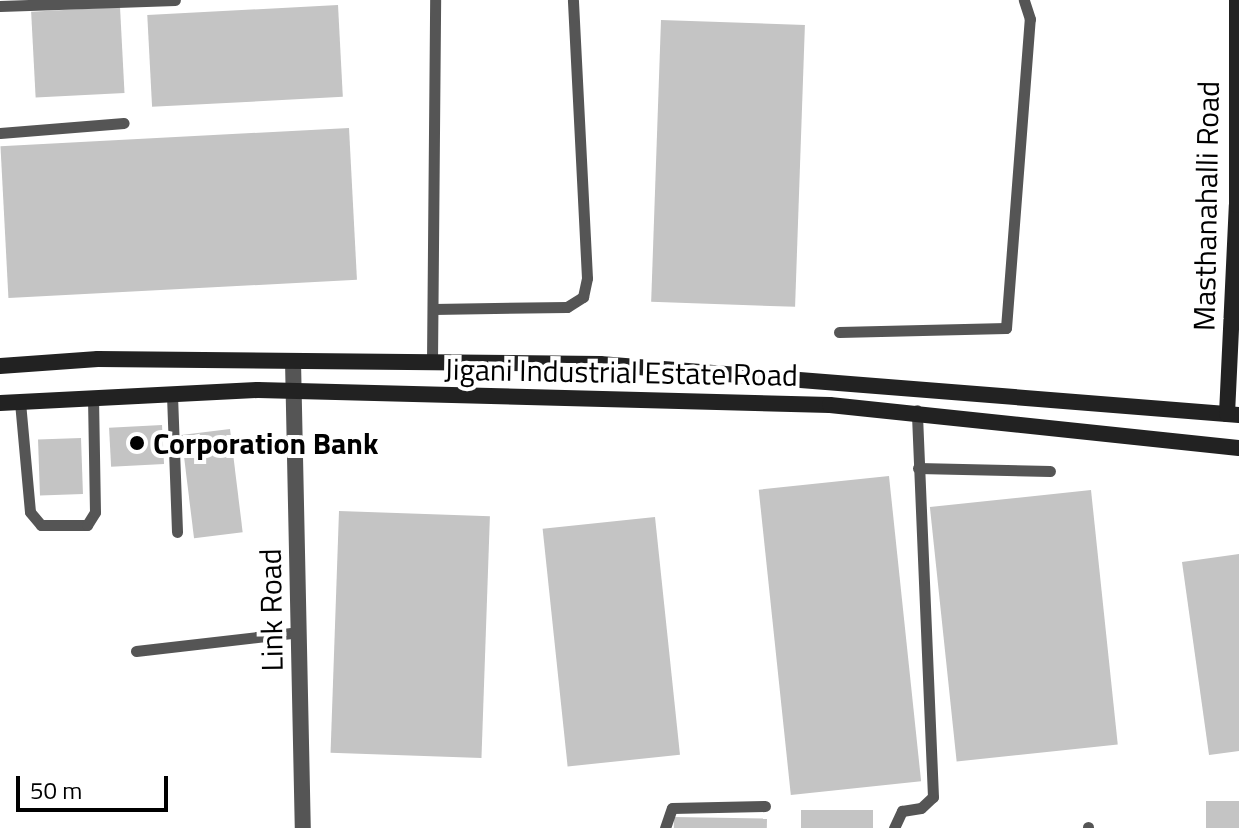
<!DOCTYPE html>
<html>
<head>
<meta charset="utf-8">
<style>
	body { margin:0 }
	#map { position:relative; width:1239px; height:828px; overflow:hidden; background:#fff; font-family:"Titillium Web",sans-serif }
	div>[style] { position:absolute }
	.building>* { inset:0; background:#c4c4c4; transform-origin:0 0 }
	.lane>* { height:11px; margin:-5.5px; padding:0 5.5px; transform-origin:5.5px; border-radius:5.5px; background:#555 }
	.street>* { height:16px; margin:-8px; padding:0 8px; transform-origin:8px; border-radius:8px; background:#555 }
	.secondary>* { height:16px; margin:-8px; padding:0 8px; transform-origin:8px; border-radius:8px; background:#222 }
	.dots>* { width:22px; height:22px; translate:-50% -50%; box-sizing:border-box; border:4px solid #fff; border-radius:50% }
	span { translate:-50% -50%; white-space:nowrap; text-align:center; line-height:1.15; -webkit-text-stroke:8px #fff; paint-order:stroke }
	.street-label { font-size:30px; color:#000 }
	.poi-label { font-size:30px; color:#000; font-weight:700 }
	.left { translate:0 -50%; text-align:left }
	.scale { position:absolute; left:16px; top:776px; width:152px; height:36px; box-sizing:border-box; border:4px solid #000; border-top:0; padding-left:10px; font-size:24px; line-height:28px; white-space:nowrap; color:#000; -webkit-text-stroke:6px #fff; paint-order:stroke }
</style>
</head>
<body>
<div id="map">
	<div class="building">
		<div style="left:338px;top:5px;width:92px;height:191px;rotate:87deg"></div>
		<div style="left:120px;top:7px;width:86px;height:89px;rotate:87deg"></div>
		<div style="left:661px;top:20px;width:144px;height:282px;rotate:2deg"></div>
		<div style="left:349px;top:128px;width:152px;height:349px;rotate:87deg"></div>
		<div style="left:162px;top:425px;width:39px;height:53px;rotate:87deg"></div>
		<div style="left:230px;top:429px;width:104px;height:49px;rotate:83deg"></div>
		<div style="left:81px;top:438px;width:56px;height:43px;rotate:88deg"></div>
		<div style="left:889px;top:476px;width:307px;height:131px;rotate:84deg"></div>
		<div style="left:1091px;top:490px;width:256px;height:162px;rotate:84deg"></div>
		<div style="left:339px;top:511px;width:151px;height:242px;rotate:2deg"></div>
		<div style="left:655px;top:517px;width:239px;height:113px;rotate:84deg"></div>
		<div style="clip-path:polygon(1239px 554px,1239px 751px,1209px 755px,1182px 562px)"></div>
		<div style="left:1239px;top:801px;width:27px;height:33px;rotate:90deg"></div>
		<div style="left:801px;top:810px;width:72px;height:18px"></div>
		<div style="left:674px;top:817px;width:93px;height:11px;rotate:1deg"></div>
	</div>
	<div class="lane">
		<div style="left:0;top:6px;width:175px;rotate:-2deg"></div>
		<div style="left:0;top:133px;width:124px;rotate:-4.6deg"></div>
		<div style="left:433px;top:309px;width:134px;rotate:-0.9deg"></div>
		<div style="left:567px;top:307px;width:19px;rotate:-32deg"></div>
		<div style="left:583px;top:297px;width:19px;rotate:-78deg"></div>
		<div style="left:587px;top:278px;width:278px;rotate:-92.9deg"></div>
		<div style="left:839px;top:332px;width:167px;rotate:-1.4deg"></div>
		<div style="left:1006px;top:328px;width:310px;rotate:-85.6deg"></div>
		<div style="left:1030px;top:19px;width:20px;rotate:-108deg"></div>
		<div style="left:432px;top:362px;width:362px;rotate:-89.5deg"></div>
		<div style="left:172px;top:395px;width:137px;rotate:87.9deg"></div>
		<div style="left:20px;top:402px;width:110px;rotate:84.8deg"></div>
		<div style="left:30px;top:512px;width:17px;rotate:50deg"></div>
		<div style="left:41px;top:525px;width:46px"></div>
		<div style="left:87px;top:525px;width:15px;rotate:-58deg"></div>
		<div style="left:95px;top:512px;width:114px;rotate:-91deg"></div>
		<div style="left:918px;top:468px;width:132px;rotate:1.3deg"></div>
		<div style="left:136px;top:651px;width:165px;rotate:-6.6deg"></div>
		<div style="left:1088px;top:827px;width:1px;rotate:90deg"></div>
		<div style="left:665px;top:828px;width:21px;rotate:-71deg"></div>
		<div style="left:672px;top:808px;width:93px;rotate:-1.2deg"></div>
		<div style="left:894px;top:828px;width:19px;rotate:-65deg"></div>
		<div style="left:902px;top:811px;width:19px;rotate:-9deg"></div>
		<div style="left:921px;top:808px;width:16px;rotate:-43deg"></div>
		<div style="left:933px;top:797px;width:387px;rotate:-92.4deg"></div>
	</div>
	<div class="street">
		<div style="left:293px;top:361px;width:467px;rotate:88.8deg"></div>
	</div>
	<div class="secondary">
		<div style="left:0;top:366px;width:98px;rotate:-4.1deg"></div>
		<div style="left:98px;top:359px;width:502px;rotate:0.57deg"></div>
		<div style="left:600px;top:364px;width:641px;rotate:4.56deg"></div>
		<div style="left:0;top:403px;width:258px;rotate:-2.9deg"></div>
		<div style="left:258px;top:390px;width:572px;rotate:1.5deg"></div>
		<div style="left:830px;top:405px;width:411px;rotate:6deg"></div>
		<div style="left:1227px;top:414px;width:209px;rotate:-87.3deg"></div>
		<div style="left:1237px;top:205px;width:205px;rotate:-90deg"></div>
	</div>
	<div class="dots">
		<div style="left:137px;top:443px;background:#000"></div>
	</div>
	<div class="street-label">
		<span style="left:1206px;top:206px;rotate:-89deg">Masthanahalli Road</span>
		<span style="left:621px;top:372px;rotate:1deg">Jigani Industrial Estate Road</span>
		<span style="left:271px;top:610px;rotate:-91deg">Link Road</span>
	</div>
	<div class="poi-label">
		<span class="left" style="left:153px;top:443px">Corporation Bank</span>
	</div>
	<div class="scale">50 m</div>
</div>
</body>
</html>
